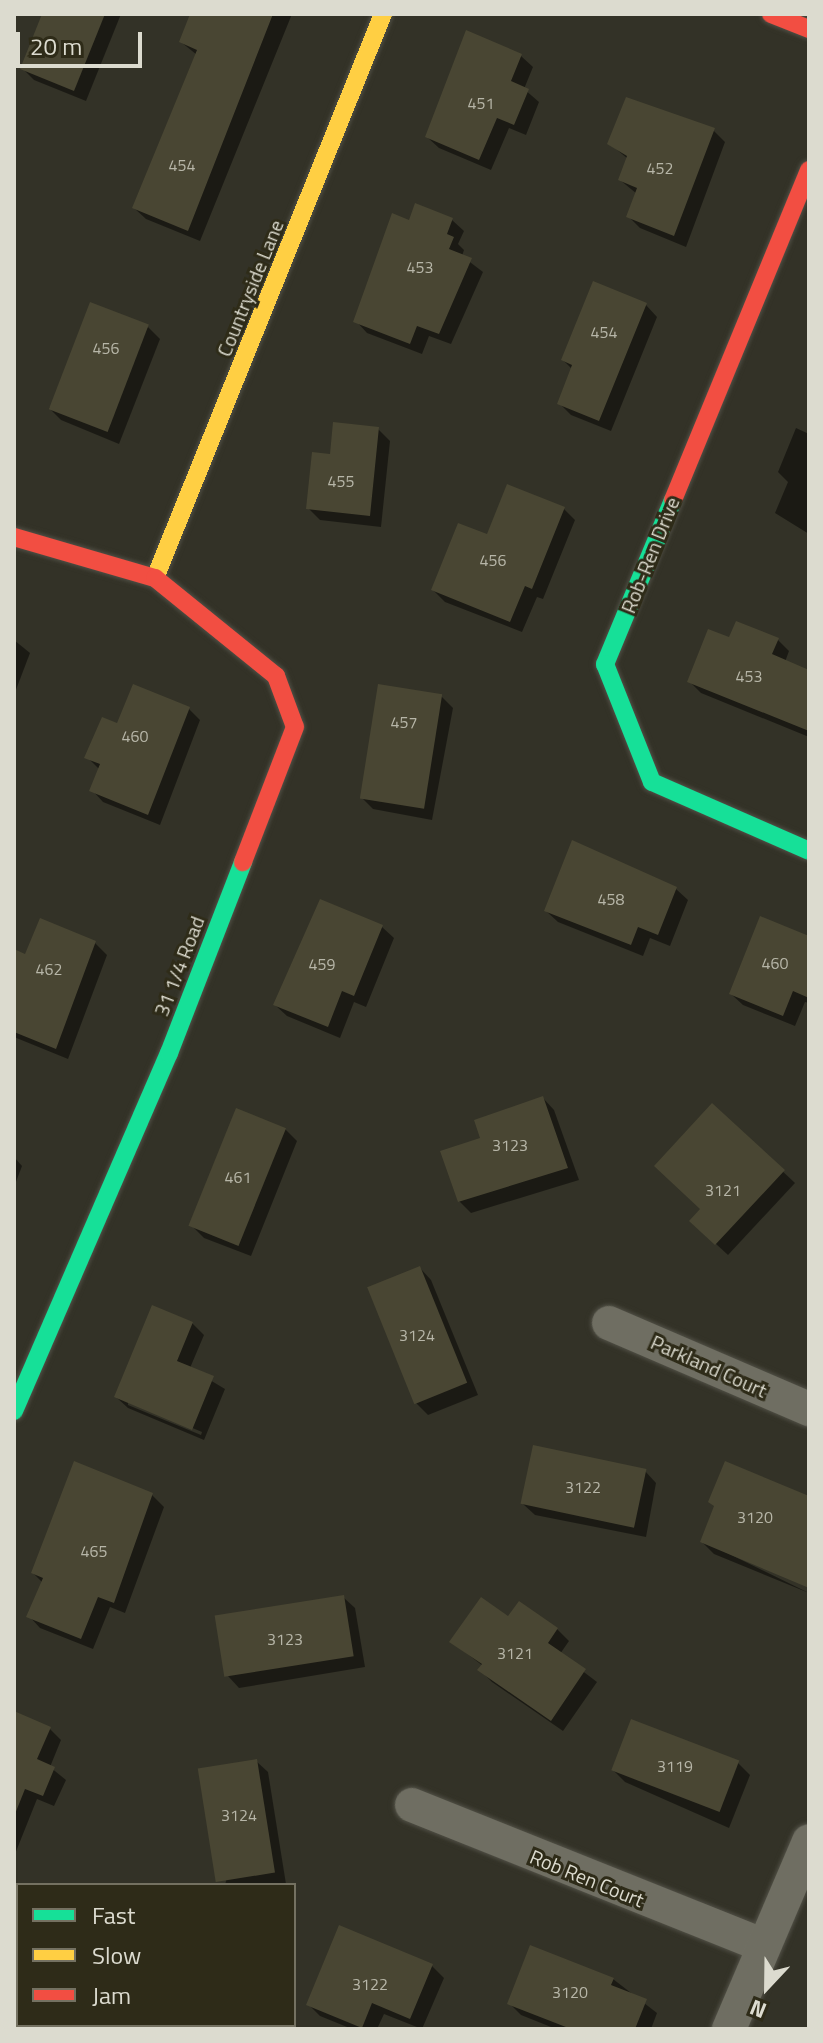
<!DOCTYPE html>
<html>
<head>
<meta charset="utf-8">
<style>
	body { margin:0 }
	#map { position:relative; width:823px; height:2043px; overflow:hidden; background:#333227; font-family:"Titillium Web",sans-serif }
	div>[style] { position:absolute }
	.shadow>* { inset:0; background:#0007 }
	.building>* { inset:0; background:#494633; transform-origin:0 0 }
	.roads { filter:drop-shadow(0 0 2px #515046) drop-shadow(0 0 2px #515046) }
	.street>* { height:34px; margin:-17px; padding:0 17px; transform-origin:17px; border-radius:17px; background:#6f6e62 }
	.fast>* { height:18px; margin:-9px; padding:0 9px; transform-origin:9px; border-radius:9px; background:#16e098 }
	.slow>* { height:18px; margin:-9px; padding:0 9px; transform-origin:9px; border-radius:9px; background:#ffcf43 }
	.jam>* { height:18px; margin:-9px; padding:0 9px; transform-origin:9px; border-radius:9px; background:#f24e42 }
	span { translate:-50% -50%; white-space:nowrap; text-align:center; line-height:1.15; -webkit-text-stroke:6px #2e2b18; paint-order:stroke }
	.number-label { font-size:16px; color:#b7b6a8 }
	.number-label span { -webkit-text-stroke-width:0 }
	.street-label { font-size:20px; color:#dcdbcf }
	.frame { position:absolute; inset:0; border:16px solid #dcdbcf; pointer-events:none }
	.legend { position:absolute; left:16px; top:1883px; width:280px; height:144px; box-sizing:border-box; background:#2e2b18; border:2px solid #747161; margin:0; padding:10px 14px; list-style:none; font-size:24px; color:#dcdbcf }
	.legend li { display:flex; align-items:center; gap:16px; height:40px }
	.legend b { width:40px; border:2px solid #747161 }
	.north { position:absolute; left:727px; top:1947px; width:80px; height:80px; -webkit-text-stroke:6px #2e2b18; paint-order:stroke; rotate:202deg; font-size:22px; font-weight:700; line-height:32px; text-align:center; color:#dcdbcf }
	.north::after { content:''; display:block; margin:auto; width:28px; height:36px; background:#dcdbcf; clip-path:polygon(50% 0,100% 100%,50% 72%,0 100%) }
	.scale { position:absolute; left:16px; top:32px; width:126px; height:36px; box-sizing:border-box; border:4px solid #dcdbcf; border-top:0; padding-left:10px; font-size:24px; line-height:28px; white-space:nowrap; color:#dcdbcf; -webkit-text-stroke:6px #2e2b18; paint-order:stroke }
</style>
</head>
<body>
<div id="map">
	<div class="shadow">
		<div style="clip-path:polygon(44px 14px,121px 14px,86px 101px,34px 80px,22px 68px)"></div>
		<div style="clip-path:polygon(192px 14px,292px 14px,200px 241px,146px 219px,134px 208px,197px 55px,181px 42px)"></div>
		<div style="clip-path:polygon(521px 56px,533px 67px,524px 89px,539px 102px,526px 135px,509px 128px,491px 170px,439px 148px,427px 137px)"></div>
		<div style="clip-path:polygon(713px 130px,725px 142px,686px 247px,640px 228px,628px 216px,637px 194px,620px 180px,628px 159px,610px 144px)"></div>
		<div style="clip-path:polygon(452px 220px,464px 231px,458px 244px,464px 250px,462px 256px,483px 272px,451px 344px,429px 336px,422px 354px,367px 333px,356px 321px,410px 222px)"></div>
		<div style="clip-path:polygon(646px 305px,657px 317px,611px 431px,571px 415px,559px 403px,572px 369px,563px 360px)"></div>
		<div style="clip-path:polygon(148px 327px,160px 339px,119px 444px,61px 420px,49px 408px)"></div>
		<div style="clip-path:polygon(796px 428px,809px 434px,809px 534px,775px 513px,788px 482px,778px 472px)"></div>
		<div style="clip-path:polygon(378px 429px,390px 441px,381px 527px,320px 520px,308px 508px,331px 456px)"></div>
		<div style="clip-path:polygon(564px 509px,575px 520px,543px 599px,537px 597px,522px 632px,445px 602px,433px 590px,488px 537px)"></div>
		<div style="clip-path:polygon(14px 640px,30px 653px,14px 695px)"></div>
		<div style="clip-path:polygon(730px 640px,778px 640px,789px 651px,785px 662px,809px 672px,809px 737px,701px 693px,689px 681px)"></div>
		<div style="clip-path:polygon(441px 696px,453px 708px,432px 820px,373px 809px,361px 797px)"></div>
		<div style="clip-path:polygon(188px 708px,200px 720px,160px 825px,103px 802px,92px 790px,100px 770px,87px 757px,118px 726px)"></div>
		<div style="clip-path:polygon(676px 889px,688px 900px,670px 946px,650px 938px,643px 956px,558px 922px,546px 911px)"></div>
		<div style="clip-path:polygon(382px 927px,394px 938px,366px 1007px,354px 1002px,340px 1038px,287px 1016px,275px 1005px)"></div>
		<div style="clip-path:polygon(809px 938px,809px 1003px,805px 1002px,795px 1026px,743px 1005px,731px 994px)"></div>
		<div style="clip-path:polygon(95px 943px,107px 955px,68px 1059px,14px 1037px,14px 951px,27px 956px)"></div>
		<div style="clip-path:polygon(543px 1098px,554px 1110px,579px 1180px,471px 1213px,459px 1201px,483px 1139px)"></div>
		<div style="clip-path:polygon(713px 1106px,795px 1183px,728px 1255px,703px 1232px)"></div>
		<div style="clip-path:polygon(285px 1129px,297px 1141px,251px 1256px,204px 1238px,192px 1226px)"></div>
		<div style="clip-path:polygon(14px 1157px,22px 1166px,14px 1187px)"></div>
		<div style="clip-path:polygon(420px 1268px,431px 1280px,478px 1395px,428px 1415px,416px 1403px,369px 1289px)"></div>
		<div style="clip-path:polygon(evenodd,192px 1323px,204px 1335px,190px 1368px,225px 1389px,204px 1440px,128px 1408px,116px 1397px,192px 1323px,128px 1401px,202px 1432px,201px 1435px,128px 1405px,128px 1401px)"></div>
		<div style="clip-path:polygon(645px 1471px,656px 1483px,646px 1537px,535px 1515px,523px 1504px)"></div>
		<div style="clip-path:polygon(152px 1495px,164px 1507px,125px 1613px,110px 1607px,93px 1649px,40px 1628px,29px 1616px,43px 1583px,33px 1573px)"></div>
		<div style="clip-path:polygon(809px 1498px,809px 1586px,713px 1546px,809px 1593px,714px 1554px,702px 1542px)"></div>
		<div style="clip-path:polygon(343px 1597px,355px 1608px,365px 1667px,239px 1688px,228px 1676px,264px 1610px)"></div>
		<div style="clip-path:polygon(557px 1629px,569px 1641px,560px 1654px,597px 1682px,563px 1731px,492px 1682px,480px 1670px,483px 1666px,452px 1642px)"></div>
		<div style="clip-path:polygon(14px 1713px,49px 1728px,61px 1740px,50px 1767px,66px 1780px,54px 1806px,37px 1799px,15px 1854px)"></div>
		<div style="clip-path:polygon(256px 1761px,268px 1772px,286px 1884px,225px 1885px)"></div>
		<div style="clip-path:polygon(738px 1763px,750px 1775px,729px 1828px,625px 1782px,613px 1770px)"></div>
		<div style="clip-path:polygon(432px 1966px,444px 1978px,422px 2029px,384px 2014px,377px 2029px,352px 2029px,320px 2016px,308px 2004px)"></div>
		<div style="clip-path:polygon(613px 1979px,657px 2013px,651px 2029px,556px 2029px,521px 2015px,510px 2004px)"></div>
	</div>
	<div class="building">
		<div style="clip-path:polygon(42px 14px,105px 14px,74px 91px,20px 69px)"></div>
		<div style="clip-path:polygon(190px 14px,273px 14px,188px 231px,132px 208px,197px 50px,179px 42px)"></div>
		<div style="clip-path:polygon(466px 30px,522px 54px,511px 81px,529px 89px,514px 125px,497px 118px,479px 160px,425px 137px)"></div>
		<div style="clip-path:polygon(626px 97px,715px 128px,674px 236px,626px 217px,637px 188px,618px 180px,627px 156px,607px 144px)"></div>
		<div style="clip-path:polygon(415px 203px,453px 218px,447px 234px,454px 237px,449px 249px,472px 258px,439px 334px,417px 326px,410px 344px,353px 322px,392px 213px,409px 220px)"></div>
		<div style="clip-path:polygon(593px 281px,647px 303px,599px 421px,557px 404px,572px 365px,561px 360px)"></div>
		<div style="left:90px;top:302px;width:63px;height:115px;rotate:21deg"></div>
		<div style="clip-path:polygon(333px 422px,379px 427px,370px 516px,306px 509px,312px 452px,330px 454px)"></div>
		<div style="clip-path:polygon(507px 484px,565px 507px,532px 589px,525px 586px,510px 622px,431px 590px,458px 523px,487px 534px)"></div>
		<div style="clip-path:polygon(736px 621px,779px 638px,772px 654px,809px 670px,809px 731px,687px 682px,708px 629px,729px 637px)"></div>
		<div style="clip-path:polygon(133px 684px,190px 707px,148px 815px,89px 791px,100px 764px,84px 758px,102px 717px,117px 723px)"></div>
		<div style="left:378px;top:684px;width:65px;height:116px;rotate:9deg"></div>
		<div style="clip-path:polygon(572px 840px,677px 887px,658px 935px,638px 927px,631px 945px,544px 911px)"></div>
		<div style="clip-path:polygon(320px 899px,383px 925px,354px 996px,342px 991px,328px 1027px,273px 1005px)"></div>
		<div style="clip-path:polygon(760px 916px,809px 936px,809px 998px,793px 991px,783px 1016px,729px 994px)"></div>
		<div style="clip-path:polygon(40px 918px,96px 941px,56px 1049px,14px 1032px,14px 949px,25px 954px)"></div>
		<div style="clip-path:polygon(543px 1096px,568px 1168px,458px 1202px,440px 1151px,480px 1138px,474px 1120px)"></div>
		<div style="clip-path:polygon(712px 1103px,785px 1170px,715px 1245px,689px 1221px,700px 1209px,654px 1166px)"></div>
		<div style="left:236px;top:1108px;width:54px;height:127px;rotate:22deg"></div>
		<div style="left:420px;top:1266px;width:126px;height:57px;rotate:68deg"></div>
		<div style="clip-path:polygon(152px 1305px,193px 1322px,177px 1361px,214px 1376px,192px 1430px,114px 1397px)"></div>
		<div style="left:533px;top:1445px;width:116px;height:60px;rotate:12deg"></div>
		<div style="clip-path:polygon(74px 1461px,153px 1493px,114px 1603px,98px 1597px,81px 1639px,26px 1617px,43px 1578px,31px 1573px)"></div>
		<div style="clip-path:polygon(725px 1461px,809px 1496px,809px 1588px,700px 1542px,714px 1506px,708px 1502px)"></div>
		<div style="left:344px;top:1595px;width:62px;height:131px;rotate:81deg"></div>
		<div style="clip-path:polygon(481px 1597px,508px 1616px,519px 1601px,558px 1628px,548px 1643px,586px 1669px,551px 1721px,477px 1670px,482px 1664px,449px 1642px)"></div>
		<div style="clip-path:polygon(14px 1711px,51px 1727px,37px 1759px,55px 1767px,43px 1796px,25px 1789px,15px 1814px)"></div>
		<div style="left:631px;top:1719px;width:116px;height:55px;rotate:21deg"></div>
		<div style="left:257px;top:1759px;width:115px;height:60px;rotate:81deg"></div>
		<div style="clip-path:polygon(339px 1925px,433px 1964px,410px 2019px,372px 2003px,362px 2028px,306px 2005px)"></div>
		<div style="clip-path:polygon(530px 1945px,614px 1978px,611px 1985px,647px 1999px,635px 2029px,571px 2029px,507px 2004px)"></div>
	</div>
	<div class="roads">
		<div class="street">
			<div style="left:609px;top:1323px;width:218px;rotate:23.3deg"></div>
			<div style="left:412px;top:1805px;width:379px;rotate:21.8deg"></div>
			<div style="left:729px;top:2029px;width:204px;rotate:-66.9deg"></div>
		</div>
		<div class="fast">
			<div style="left:673px;top:500px;width:178px;rotate:112.5deg"></div>
			<div style="left:605px;top:664px;width:127px;rotate:68.3deg"></div>
			<div style="left:652px;top:782px;width:171px;rotate:23.7deg"></div>
			<div style="left:14px;top:1411px;width:390px;rotate:-66.6deg"></div>
			<div style="left:169px;top:1053px;width:205px;rotate:-68.8deg"></div>
		</div>
		<div class="slow">
			<div style="left:155px;top:578px;width:608px;rotate:-67.99deg"></div>
		</div>
		<div class="jam">
			<div style="left:771px;top:14px;width:41px;rotate:21.5deg"></div>
			<div style="left:673px;top:500px;width:357px;rotate:-67.6deg"></div>
			<div style="left:14px;top:537px;width:147px;rotate:16.2deg"></div>
			<div style="left:155px;top:578px;width:156px;rotate:39deg"></div>
			<div style="left:276px;top:676px;width:54px;rotate:69.6deg"></div>
			<div style="left:295px;top:727px;width:145px;rotate:111.1deg"></div>
		</div>
	</div>
	<div class="number-label">
		<span style="left:481px;top:103px">451</span>
		<span style="left:182px;top:165px">454</span>
		<span style="left:660px;top:168px">452</span>
		<span style="left:420px;top:267px">453</span>
		<span style="left:604px;top:332px">454</span>
		<span style="left:106px;top:348px">456</span>
		<span style="left:341px;top:481px">455</span>
		<span style="left:493px;top:560px">456</span>
		<span style="left:749px;top:676px">453</span>
		<span style="left:404px;top:722px">457</span>
		<span style="left:135px;top:736px">460</span>
		<span style="left:611px;top:899px">458</span>
		<span style="left:775px;top:963px">460</span>
		<span style="left:322px;top:964px">459</span>
		<span style="left:49px;top:969px">462</span>
		<span style="left:510px;top:1145px">3123</span>
		<span style="left:238px;top:1177px">461</span>
		<span style="left:723px;top:1190px">3121</span>
		<span style="left:417px;top:1335px">3124</span>
		<span style="left:583px;top:1487px">3122</span>
		<span style="left:755px;top:1517px">3120</span>
		<span style="left:94px;top:1551px">465</span>
		<span style="left:285px;top:1639px">3123</span>
		<span style="left:515px;top:1653px">3121</span>
		<span style="left:675px;top:1766px">3119</span>
		<span style="left:239px;top:1815px">3124</span>
		<span style="left:370px;top:1984px">3122</span>
		<span style="left:570px;top:1992px">3120</span>
	</div>
	<div class="street-label">
		<span style="left:250px;top:288px;rotate:-68deg">Countryside Lane</span>
		<span style="left:650px;top:555px;rotate:-68deg">Rob-Ren Drive</span>
		<span style="left:179px;top:966px;rotate:-69deg">31 1/4 Road</span>
		<span style="left:709px;top:1366px;rotate:24deg">Parkland Court</span>
		<span style="left:587px;top:1878px;rotate:22deg">Rob Ren Court</span>
	</div>
	<div class="frame"></div>
	<ul class="legend">
	<li><b style="height:10px;background:#16e098"></b>Fast</li>
	<li><b style="height:10px;background:#ffcf43"></b>Slow</li>
	<li><b style="height:10px;background:#f24e42"></b>Jam</li>
	</ul>
	<div class="north">N</div>
	<div class="scale">20 m</div>
</div>
</body>
</html>
